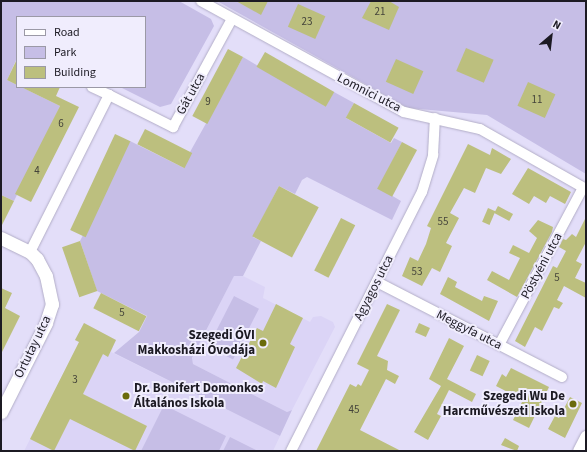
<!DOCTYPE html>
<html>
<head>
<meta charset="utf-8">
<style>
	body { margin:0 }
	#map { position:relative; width:587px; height:452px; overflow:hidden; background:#e3def9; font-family:"Source Sans 3",sans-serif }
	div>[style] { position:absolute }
	.built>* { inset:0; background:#dbd4f6 }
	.green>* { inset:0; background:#c6bee6; transform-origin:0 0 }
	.building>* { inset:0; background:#bcbf7e; transform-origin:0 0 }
	.roads { filter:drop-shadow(0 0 1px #b2adc7) drop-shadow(0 0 1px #b2adc7) }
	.minor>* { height:10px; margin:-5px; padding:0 5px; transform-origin:5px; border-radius:5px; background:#fff }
	.tertiary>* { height:13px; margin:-6.5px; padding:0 6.5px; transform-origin:6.5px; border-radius:6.5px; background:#fff }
	.dots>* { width:11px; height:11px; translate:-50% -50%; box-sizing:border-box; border:2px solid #f0edfd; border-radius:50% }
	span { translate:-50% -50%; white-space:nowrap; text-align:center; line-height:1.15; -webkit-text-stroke:4px #f0edfd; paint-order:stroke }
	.number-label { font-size:11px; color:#44433a }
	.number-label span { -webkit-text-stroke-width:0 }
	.street-label { font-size:13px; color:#1c1a23 }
	.poi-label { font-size:13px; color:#1c1a23; font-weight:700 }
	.right { translate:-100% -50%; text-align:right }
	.left { translate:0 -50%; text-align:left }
	.frame { position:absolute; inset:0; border:2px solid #1c1a23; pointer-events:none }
	.legend { position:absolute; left:16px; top:16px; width:130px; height:72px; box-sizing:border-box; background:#f0edfd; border:1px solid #9b99a6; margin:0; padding:5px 7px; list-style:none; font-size:12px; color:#1c1a23 }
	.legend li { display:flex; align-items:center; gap:8px; height:20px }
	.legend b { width:20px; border:1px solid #9b99a6 }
	.north { position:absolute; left:531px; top:16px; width:40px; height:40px; -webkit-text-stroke:3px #f0edfd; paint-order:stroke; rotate:28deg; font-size:11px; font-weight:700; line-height:16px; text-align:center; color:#1c1a23 }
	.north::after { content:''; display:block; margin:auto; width:14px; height:18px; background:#1c1a23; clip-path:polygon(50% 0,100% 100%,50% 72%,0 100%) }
</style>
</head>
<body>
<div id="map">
	<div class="built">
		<div style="clip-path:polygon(239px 274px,265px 287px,263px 298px,310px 322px,313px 317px,321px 316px,333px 322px,335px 327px,292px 410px,287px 412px,193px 364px,192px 359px,234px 275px)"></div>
		<div style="clip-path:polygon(84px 323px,116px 340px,111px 352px,280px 436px,273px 451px,24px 451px,75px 351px,89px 347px,75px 340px)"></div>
	</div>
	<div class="green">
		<div style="clip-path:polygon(1px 1px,179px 1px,211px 19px,214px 26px,171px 104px,160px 107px,120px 87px,145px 87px,145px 17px,17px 17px,17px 58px,7px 80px,60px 106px,14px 201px,1px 195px)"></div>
		<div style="clip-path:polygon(217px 1px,586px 1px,586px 174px,487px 115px,408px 108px)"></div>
		<div style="clip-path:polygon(243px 57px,325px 106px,334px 92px,354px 103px,346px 118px,391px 143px,394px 138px,402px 142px,379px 188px,401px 201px,392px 220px,307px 177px,302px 180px,295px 194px,279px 186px,253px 237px,261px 241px,243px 276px,234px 276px,192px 358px,193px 364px,287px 412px,292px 410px,280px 436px,114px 353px,139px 332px,147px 316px,97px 291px,80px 241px,130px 141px,184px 168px,190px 152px)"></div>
		<div style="left:234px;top:296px;width:28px;height:57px;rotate:27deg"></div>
		<div style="clip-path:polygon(164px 405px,226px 436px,219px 451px,141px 451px)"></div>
		<div style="clip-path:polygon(230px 437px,256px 450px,255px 451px,223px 451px)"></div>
	</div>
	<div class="building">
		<div style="clip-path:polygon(236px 1px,268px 1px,261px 15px)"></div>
		<div style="clip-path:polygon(371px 1px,389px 1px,399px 7px,389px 30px,362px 18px)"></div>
		<div style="left:298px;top:4px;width:30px;height:25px;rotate:24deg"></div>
		<div style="left:466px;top:48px;width:30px;height:25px;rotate:23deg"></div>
		<div style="left:228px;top:49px;width:17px;height:76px;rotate:28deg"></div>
		<div style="left:265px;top:52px;width:80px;height:17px;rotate:30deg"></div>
		<div style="clip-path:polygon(17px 59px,17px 85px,7px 80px)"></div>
		<div style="left:396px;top:59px;width:30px;height:25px;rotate:24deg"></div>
		<div style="left:528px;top:82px;width:30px;height:26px;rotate:24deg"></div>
		<div style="clip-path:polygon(21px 87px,60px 87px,56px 96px,79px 107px,31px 202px,15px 194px,60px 106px)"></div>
		<div style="left:354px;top:103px;width:51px;height:17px;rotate:29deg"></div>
		<div style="left:145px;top:129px;width:53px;height:17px;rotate:27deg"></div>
		<div style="left:115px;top:134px;width:17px;height:106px;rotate:25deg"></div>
		<div style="left:402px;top:142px;width:17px;height:53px;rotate:28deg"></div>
		<div style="clip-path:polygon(468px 144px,490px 155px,492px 148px,511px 159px,501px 174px,486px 168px,475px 193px,464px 188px,450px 213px,459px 218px,446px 243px,452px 246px,440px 272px,432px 268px,422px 286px,402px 276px,410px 257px,418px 261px,426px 244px,431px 228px,427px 226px)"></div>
		<div style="clip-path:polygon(528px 168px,571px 192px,565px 204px,550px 196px,546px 203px,534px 196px,529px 204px,512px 194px)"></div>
		<div style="left:279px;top:186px;width:45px;height:57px;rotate:28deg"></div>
		<div style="clip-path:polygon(1px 195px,14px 201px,1px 227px)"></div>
		<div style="left:498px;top:206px;width:17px;height:8px;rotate:28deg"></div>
		<div style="left:488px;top:208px;width:8px;height:15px;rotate:23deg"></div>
		<div style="clip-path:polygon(586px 217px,586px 242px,576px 261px,582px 264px,575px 278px,586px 283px,586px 298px,564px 286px,557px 300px,563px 303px,559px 309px,554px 307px,542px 331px,535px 327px,525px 347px,515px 341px,553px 266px,557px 268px,566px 251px,559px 247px,563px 239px,566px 240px,572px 234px,576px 237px)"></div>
		<div style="left:341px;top:218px;width:16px;height:59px;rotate:27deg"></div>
		<div style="clip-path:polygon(538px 220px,553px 227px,552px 232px,517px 297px,487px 280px,492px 271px,509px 280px,520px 258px,509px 253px,513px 245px,529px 253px,537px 238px,529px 231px)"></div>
		<div style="left:80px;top:241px;width:53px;height:19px;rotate:71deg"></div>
		<div style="clip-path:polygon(448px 277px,457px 282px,455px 287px,482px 301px,484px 296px,498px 301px,489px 321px,440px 294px)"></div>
		<div style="clip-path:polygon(1px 288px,12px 293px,5px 308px,20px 316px,1px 354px)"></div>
		<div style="left:101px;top:293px;width:51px;height:17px;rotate:27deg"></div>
		<div style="clip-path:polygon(276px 304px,303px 318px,290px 344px,295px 347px,276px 388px,263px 381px,262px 384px,236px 368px,257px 328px,263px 331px)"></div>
		<div style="clip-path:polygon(387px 304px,400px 310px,377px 356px,388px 361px,387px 370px,399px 376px,395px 384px,386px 379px,360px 430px,401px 451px,316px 451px,350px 384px,356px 387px,358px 384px,361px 386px,369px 370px,357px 364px)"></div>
		<div style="clip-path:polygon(84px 323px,116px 340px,108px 357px,103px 354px,83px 394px,147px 426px,135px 451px,70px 419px,54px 451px,30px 439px,79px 342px,75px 340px)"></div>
		<div style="left:419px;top:323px;width:12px;height:10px;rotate:24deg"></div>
		<div style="clip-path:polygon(449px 338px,464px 346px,447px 379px,476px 394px,472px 402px,449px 390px,437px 414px,441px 416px,428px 440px,414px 432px,441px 386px,429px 379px)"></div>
		<div style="left:477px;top:355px;width:14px;height:17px;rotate:25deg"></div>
		<div style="clip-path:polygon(511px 368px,549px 387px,529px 428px,513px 420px,523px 400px,496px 386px,502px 374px,506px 377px)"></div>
		<div style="clip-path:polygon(570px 397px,582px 403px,565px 438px,548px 429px,555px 416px,559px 418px)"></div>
		<div style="clip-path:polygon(505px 438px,519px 446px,517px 451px,501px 445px)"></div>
	</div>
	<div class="roads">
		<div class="minor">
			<div style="left:201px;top:1px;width:231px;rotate:28.7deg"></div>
			<div style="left:404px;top:112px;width:78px;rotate:12.6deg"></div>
			<div style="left:480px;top:129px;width:122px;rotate:29.5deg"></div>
			<div style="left:92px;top:87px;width:19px;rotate:25deg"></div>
			<div style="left:30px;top:252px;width:176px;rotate:-63.3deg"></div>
			<div style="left:109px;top:95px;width:72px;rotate:26.6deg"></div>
			<div style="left:173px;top:127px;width:123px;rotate:-61.4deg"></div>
			<div style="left:377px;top:282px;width:208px;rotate:27.2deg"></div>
			<div style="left:499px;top:345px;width:178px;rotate:-61.9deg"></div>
			<div style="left:291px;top:451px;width:290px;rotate:-63.2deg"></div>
			<div style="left:422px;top:192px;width:39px;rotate:-73deg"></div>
			<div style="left:433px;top:155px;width:37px;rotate:-87deg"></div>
		</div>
		<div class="tertiary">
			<div style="left:1px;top:238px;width:32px;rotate:26deg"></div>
			<div style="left:30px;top:252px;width:10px;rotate:45deg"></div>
			<div style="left:37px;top:259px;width:19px;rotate:62deg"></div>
			<div style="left:46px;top:276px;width:29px;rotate:78deg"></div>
			<div style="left:52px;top:304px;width:20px;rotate:108deg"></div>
			<div style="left:46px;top:323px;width:100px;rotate:116.8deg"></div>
			<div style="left:579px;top:451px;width:16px;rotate:-63deg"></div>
		</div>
	</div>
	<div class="dots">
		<div style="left:263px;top:343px;background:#6a6b0c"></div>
		<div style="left:126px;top:396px;background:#6a6b0c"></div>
		<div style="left:573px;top:404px;background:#6a6b0c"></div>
	</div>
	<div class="number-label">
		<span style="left:380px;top:12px">21</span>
		<span style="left:307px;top:22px">23</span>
		<span style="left:537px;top:100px">11</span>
		<span style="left:208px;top:102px">9</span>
		<span style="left:61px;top:124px">6</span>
		<span style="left:37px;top:171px">4</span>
		<span style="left:443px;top:222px">55</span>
		<span style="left:417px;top:272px">53</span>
		<span style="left:557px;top:278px">5</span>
		<span style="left:122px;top:313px">5</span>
		<span style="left:75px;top:380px">3</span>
		<span style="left:354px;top:410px">45</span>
	</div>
	<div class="street-label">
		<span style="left:369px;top:93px;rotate:27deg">Lomnici utca</span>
		<span style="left:191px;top:94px;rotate:-61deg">Gát utca</span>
		<span style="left:542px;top:266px;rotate:-62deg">Pöstyéni utca</span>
		<span style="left:374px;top:288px;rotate:-63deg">Agyagos utca</span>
		<span style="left:469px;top:330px;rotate:27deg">Meggyfa utca</span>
		<span style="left:33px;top:347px;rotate:-64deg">Ortutay utca</span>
	</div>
	<div class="poi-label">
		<span class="right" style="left:255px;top:343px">Szegedi ÓVI<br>Makkosházi Óvodája</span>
		<span class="left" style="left:134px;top:396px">Dr. Bonifert Domonkos<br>Általános Iskola</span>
		<span class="right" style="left:565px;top:404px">Szegedi Wu De<br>Harcművészeti Iskola</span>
	</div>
	<div class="frame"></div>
	<ul class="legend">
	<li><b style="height:5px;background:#fff"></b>Road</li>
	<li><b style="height:11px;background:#c6bee6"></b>Park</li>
	<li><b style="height:11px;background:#bcbf7e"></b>Building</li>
	</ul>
	<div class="north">N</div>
</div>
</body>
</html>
